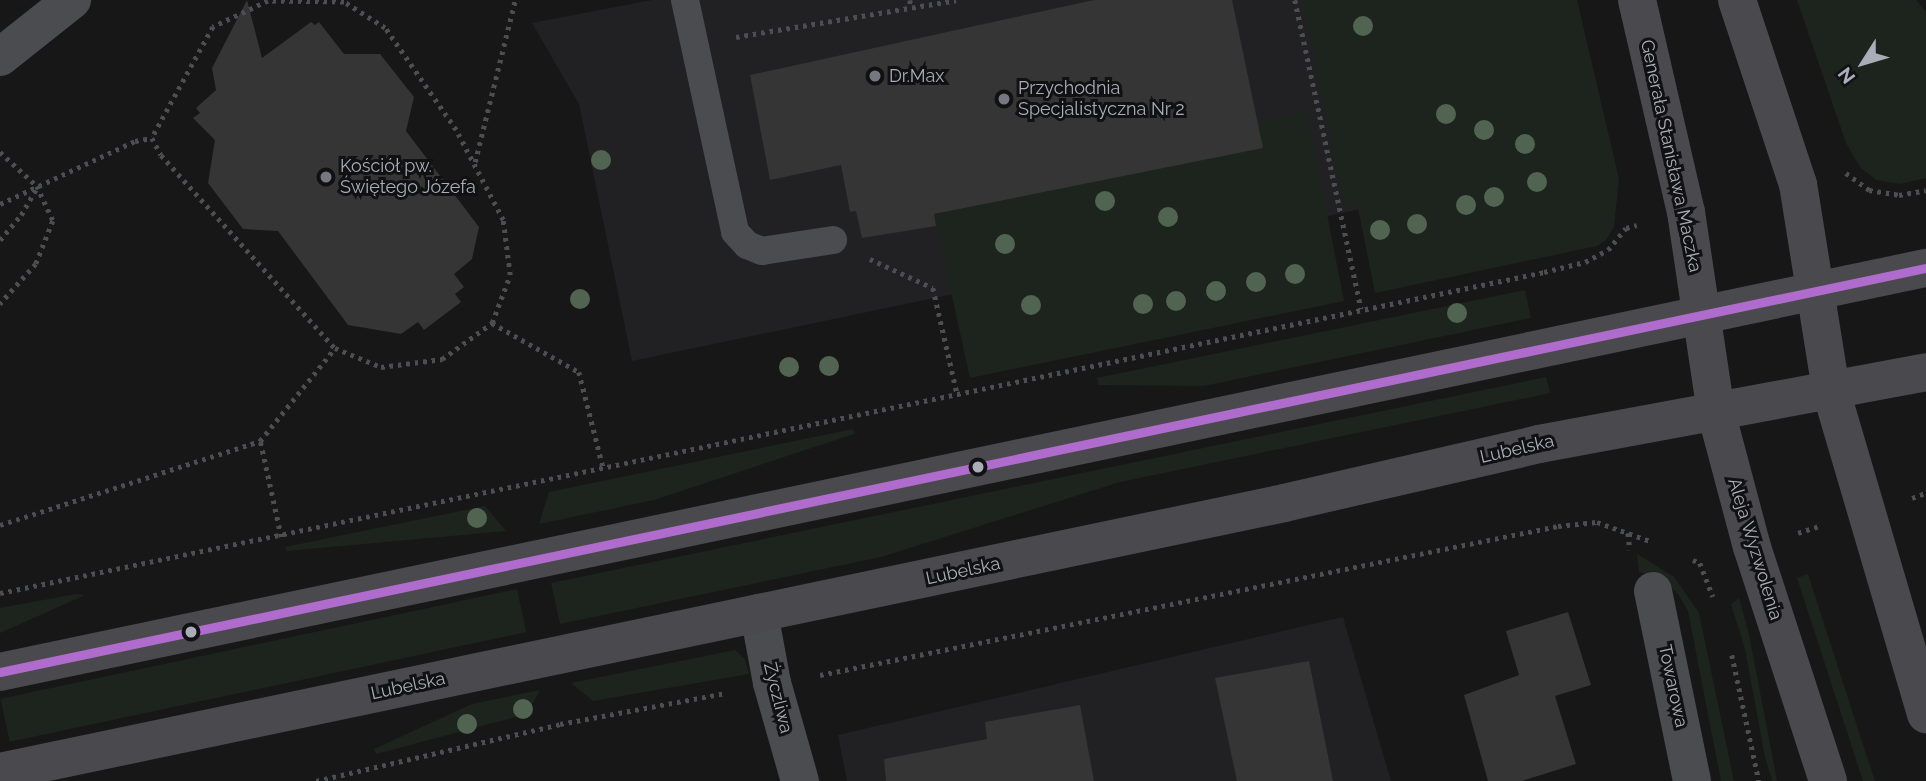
<!DOCTYPE html>
<html>
<head>
<meta charset="utf-8">
<style>
	body { margin:0 }
	#map { position:relative; width:1926px; height:781px; overflow:hidden; background:#171717; font-family:Raleway,sans-serif }
	div>[style] { position:absolute }
	.built>* { inset:0; background:#212123 }
	.green>* { inset:0; background:#1d241e; transform-origin:0 0 }
	.building>* { inset:0; background:#353536 }
	.path>* { height:4.5px; margin-top:-2.25px; transform-origin:0; background:repeating-linear-gradient(90deg,#4d4e52 0 3.5px,transparent 0 8.5px) }
	.service>* { height:28px; margin:-14px; padding:0 14px; transform-origin:14px; border-radius:14px; background:#4b4c50 }
	.minor>* { height:38px; margin:-19px; padding:0 19px; transform-origin:19px; border-radius:19px; background:#4b4c50 }
	.secondary>* { height:38px; margin:-19px; padding:0 19px; transform-origin:19px; border-radius:19px; background:#4a4a4e }
	.bus-1>* { height:9px; margin:-4.5px; padding:0 4.5px; transform-origin:4.5px; border-radius:4.5px; background:#b06ccc }
	.trees>* { width:20px; height:20px; margin:-10px; border-radius:50%; background:#506451 }
	.dots>* { width:19px; height:19px; translate:-50% -50%; box-sizing:border-box; border:4px solid #111113; border-radius:50% }
	span { translate:-50% -50%; white-space:nowrap; text-align:center; line-height:1.15; -webkit-text-stroke:6px #111113; paint-order:stroke }
	.poi-label { font-size:18px; color:#a8adb8 }
	.left { translate:0 -50%; text-align:left }
	.street-label { font-size:18px; color:#a8adb8 }
	.north { position:absolute; left:1828px; top:28px; width:70px; height:70px; -webkit-text-stroke:5px #111113; paint-order:stroke; rotate:233deg; font-size:19px; font-weight:700; line-height:28px; text-align:center; color:#a8adb8 }
	.north::after { content:''; display:block; margin:auto; width:24px; height:32px; background:#a8adb8; clip-path:polygon(50% 0,100% 100%,50% 72%,0 100%) }
</style>
</head>
<body>
<div id="map">
	<div class="built">
		<div style="clip-path:polygon(652px 0,1365px 0,1414px 198px,632px 361px,579px 104px,532px 23px)"></div>
		<div style="clip-path:polygon(1343px 617px,1391px 781px,847px 781px,838px 735px)"></div>
	</div>
	<div class="green">
		<div style="clip-path:polygon(1303px 0,1577px 0,1619px 179px,1614px 227px,1606px 240px,1597px 246px,1375px 293px,1357px 203px,1344px 205px)"></div>
		<div style="clip-path:polygon(1797px 0,1916px 0,1926px 12px,1926px 178px,1901px 184px,1876px 180px,1860px 167px,1846px 143px)"></div>
		<div style="clip-path:polygon(1307px 111px,1344px 301px,970px 378px,934px 214px,1263px 148px,1258px 123px)"></div>
		<div style="clip-path:polygon(1525px 290px,1531px 318px,1204px 386px,1098px 385px,1097px 378px)"></div>
		<div style="clip-path:polygon(1546px 377px,1550px 393px,1120px 482px,881px 557px,560px 624px,551px 583px)"></div>
		<div style="clip-path:polygon(853px 429px,854px 434px,654px 500px,539px 524px,549px 492px)"></div>
		<div style="clip-path:polygon(485px 506px,506px 531px,287px 551px,285px 547px)"></div>
		<div style="clip-path:polygon(1637px 554px,1674px 577px,1699px 613px,1734px 781px,1721px 781px,1688px 611px,1679px 595px,1660px 577px,1639px 572px)"></div>
		<div style="clip-path:polygon(1808px 574px,1855px 720px,1875px 781px,1863px 781px,1797px 578px)"></div>
		<div style="left:517px;top:589px;width:44px;height:528px;rotate:78deg"></div>
		<div style="clip-path:polygon(76px 594px,85px 595px,0 633px,0 608px)"></div>
		<div style="clip-path:polygon(1739px 598px,1749px 634px,1777px 781px,1772px 781px,1765px 757px,1745px 649px,1731px 604px)"></div>
		<div style="clip-path:polygon(735px 650px,745px 659px,749px 674px,593px 701px,571px 683px)"></div>
		<div style="clip-path:polygon(540px 690px,527px 714px,376px 754px,374px 749px,472px 704px)"></div>
	</div>
	<div class="building">
		<div style="clip-path:polygon(247px 0,262px 58px,311px 22px,315px 25px,319px 22px,344px 54px,380px 54px,414px 97px,406px 131px,479px 227px,472px 259px,454px 274px,464px 287px,455px 294px,461px 302px,424px 330px,418px 322px,401px 334px,348px 325px,278px 231px,243px 229px,208px 183px,215px 140px,193px 118px,200px 113px,196px 108px,216px 90px,212px 68px)"></div>
		<div style="clip-path:polygon(1094px 0,1232px 0,1263px 148px,934px 214px,936px 226px,862px 238px,856px 211px,850px 212px,841px 165px,770px 180px,750px 75px)"></div>
		<div style="clip-path:polygon(1568px 612px,1591px 685px,1555px 696px,1576px 764px,1522px 781px,1488px 781px,1464px 695px,1519px 675px,1506px 631px)"></div>
		<div style="clip-path:polygon(1309px 661px,1333px 781px,1237px 781px,1215px 678px)"></div>
		<div style="clip-path:polygon(1080px 705px,1094px 781px,886px 781px,884px 759px,987px 739px,985px 722px)"></div>
	</div>
	<div class="path">
		<div style="left:910px;top:0;width:7px;rotate:82deg"></div>
		<div style="left:1295px;top:0;width:316px;rotate:77.9deg"></div>
		<div style="left:736px;top:37px;width:223px;rotate:-9.5deg"></div>
		<div style="left:0;top:152px;width:50px;rotate:42.6deg"></div>
		<div style="left:37px;top:186px;width:38px;rotate:65deg"></div>
		<div style="left:53px;top:221px;width:46px;rotate:111.6deg"></div>
		<div style="left:36px;top:264px;width:54px;rotate:132deg"></div>
		<div style="left:475px;top:162px;width:167px;rotate:-76.1deg"></div>
		<div style="left:1846px;top:173px;width:29px;rotate:36deg"></div>
		<div style="left:1869px;top:190px;width:30px;rotate:9deg"></div>
		<div style="left:1899px;top:195px;width:27px;rotate:-10deg"></div>
		<div style="left:0;top:204px;width:149px;rotate:-25deg"></div>
		<div style="left:135px;top:141px;width:17px;rotate:-10deg"></div>
		<div style="left:0;top:240px;width:33px;rotate:-50deg"></div>
		<div style="left:21px;top:215px;width:32px;rotate:-60deg"></div>
		<div style="left:870px;top:259px;width:69px;rotate:24.7deg"></div>
		<div style="left:933px;top:288px;width:108px;rotate:77.1deg"></div>
		<div style="left:492px;top:323px;width:51px;rotate:-69.4deg"></div>
		<div style="left:510px;top:275px;width:55px;rotate:-97.3deg"></div>
		<div style="left:503px;top:220px;width:102px;rotate:-117.6deg"></div>
		<div style="left:456px;top:130px;width:124px;rotate:-124.8deg"></div>
		<div style="left:385px;top:28px;width:49px;rotate:-147.6deg"></div>
		<div style="left:344px;top:2px;width:76px;rotate:-179.2deg"></div>
		<div style="left:268px;top:1px;width:61px;rotate:154.7deg"></div>
		<div style="left:213px;top:27px;width:127px;rotate:118.8deg"></div>
		<div style="left:152px;top:138px;width:19px;rotate:62deg"></div>
		<div style="left:161px;top:155px;width:260px;rotate:48deg"></div>
		<div style="left:335px;top:348px;width:50px;rotate:22.4deg"></div>
		<div style="left:381px;top:367px;width:62px;rotate:-7.5deg"></div>
		<div style="left:442px;top:359px;width:62px;rotate:-35.8deg"></div>
		<div style="left:492px;top:323px;width:100px;rotate:29.4deg"></div>
		<div style="left:579px;top:372px;width:98px;rotate:75.8deg"></div>
		<div style="left:1912px;top:498px;width:15px;rotate:-20deg"></div>
		<div style="left:0;top:525px;width:273px;rotate:-17.9deg"></div>
		<div style="left:1628px;top:533px;width:17px;rotate:83deg"></div>
		<div style="left:1798px;top:533px;width:23px;rotate:-18deg"></div>
		<div style="left:281px;top:537px;width:98px;rotate:-102.3deg"></div>
		<div style="left:260px;top:441px;width:119px;rotate:-51.1deg"></div>
		<div style="left:1693px;top:560px;width:8px;rotate:23deg"></div>
		<div style="left:1700px;top:563px;width:36px;rotate:69deg"></div>
		<div style="left:0;top:593px;width:1577px;rotate:-11.74deg"></div>
		<div style="left:1544px;top:272px;width:42px;rotate:-13.7deg"></div>
		<div style="left:1585px;top:262px;width:26px;rotate:-28deg"></div>
		<div style="left:1608px;top:250px;width:28px;rotate:-51deg"></div>
		<div style="left:1626px;top:228px;width:11px;rotate:-15deg"></div>
		<div style="left:1732px;top:655px;width:129px;rotate:77.9deg"></div>
		<div style="left:820px;top:675px;width:753px;rotate:-11.41deg"></div>
		<div style="left:1558px;top:526px;width:39px;rotate:-6deg"></div>
		<div style="left:1597px;top:522px;width:56px;rotate:19.7deg"></div>
		<div style="left:316px;top:781px;width:251px;rotate:-13.1deg"></div>
		<div style="left:560px;top:724px;width:168px;rotate:-10.6deg"></div>
	</div>
	<div class="service">
		<div style="left:685px;top:0;width:237px;rotate:77.8deg"></div>
		<div style="left:735px;top:232px;width:18px;rotate:47deg"></div>
		<div style="left:747px;top:245px;width:16px;rotate:22deg"></div>
		<div style="left:762px;top:251px;width:72px;rotate:-8.8deg"></div>
	</div>
	<div class="minor">
		<div style="left:0;top:57px;width:92px;rotate:-38.4deg"></div>
		<div style="left:1653px;top:591px;width:194px;rotate:78.4deg"></div>
		<div style="left:759px;top:613px;width:71px;rotate:79.5deg"></div>
		<div style="left:772px;top:683px;width:102px;rotate:74.1deg"></div>
	</div>
	<div class="secondary">
		<div style="left:1637px;top:0;width:218px;rotate:77deg"></div>
		<div style="left:1686px;top:212px;width:202px;rotate:81.5deg"></div>
		<div style="left:1716px;top:412px;width:140px;rotate:75.1deg"></div>
		<div style="left:1752px;top:547px;width:246px;rotate:72deg"></div>
		<div style="left:1737px;top:0;width:194px;rotate:71.7deg"></div>
		<div style="left:1798px;top:184px;width:210px;rotate:80.9deg"></div>
		<div style="left:1831px;top:391px;width:337px;rotate:73.6deg"></div>
		<div style="left:0;top:672px;width:1968px;rotate:-11.85deg"></div>
		<div style="left:0;top:772px;width:1312px;rotate:-11.83deg"></div>
		<div style="left:1284px;top:503px;width:262px;rotate:-13deg"></div>
		<div style="left:1539px;top:444px;width:394px;rotate:-10.5deg"></div>
	</div>
	<div class="bus-1">
		<div style="left:0;top:672px;width:1968px;rotate:-11.85deg"></div>
	</div>
	<div class="trees">
		<div style="left:1363px;top:26px"></div>
		<div style="left:1446px;top:114px"></div>
		<div style="left:1484px;top:130px"></div>
		<div style="left:1525px;top:144px"></div>
		<div style="left:601px;top:160px"></div>
		<div style="left:1537px;top:182px"></div>
		<div style="left:1494px;top:197px"></div>
		<div style="left:1105px;top:201px"></div>
		<div style="left:1466px;top:205px"></div>
		<div style="left:1168px;top:217px"></div>
		<div style="left:1417px;top:224px"></div>
		<div style="left:1380px;top:230px"></div>
		<div style="left:1005px;top:244px"></div>
		<div style="left:1295px;top:274px"></div>
		<div style="left:1256px;top:282px"></div>
		<div style="left:1216px;top:291px"></div>
		<div style="left:580px;top:299px"></div>
		<div style="left:1176px;top:301px"></div>
		<div style="left:1143px;top:304px"></div>
		<div style="left:1031px;top:305px"></div>
		<div style="left:1457px;top:313px"></div>
		<div style="left:829px;top:366px"></div>
		<div style="left:789px;top:367px"></div>
		<div style="left:477px;top:518px"></div>
		<div style="left:523px;top:709px"></div>
		<div style="left:467px;top:724px"></div>
	</div>
	<div class="dots">
		<div style="left:875px;top:76px;background:#757880"></div>
		<div style="left:1004px;top:99px;background:#757880"></div>
		<div style="left:326px;top:177px;background:#757880"></div>
		<div style="left:978px;top:467px;background:#a8adb8"></div>
		<div style="left:191px;top:632px;background:#a8adb8"></div>
	</div>
	<div class="poi-label">
		<span class="left" style="left:889px;top:76px">Dr.Max</span>
		<span class="left" style="left:1018px;top:99px">Przychodnia<br>Specjalistyczna Nr 2</span>
		<span class="left" style="left:340px;top:177px">Kościół pw.<br>Świętego Józefa</span>
	</div>
	<div class="street-label">
		<span style="left:1671px;top:156px;rotate:78deg">Generała Stanisława Maczka</span>
		<span style="left:1517px;top:449px;rotate:-13deg">Lubelska</span>
		<span style="left:1755px;top:549px;rotate:73deg">Aleja Wyzwolenia</span>
		<span style="left:963px;top:571px;rotate:-12deg">Lubelska</span>
		<span style="left:408px;top:686px;rotate:-12deg">Lubelska</span>
		<span style="left:1673px;top:686px;rotate:78deg">Towarowa</span>
		<span style="left:778px;top:698px;rotate:76deg">Życzliwa</span>
	</div>
	<div class="north">N</div>
</div>
</body>
</html>
